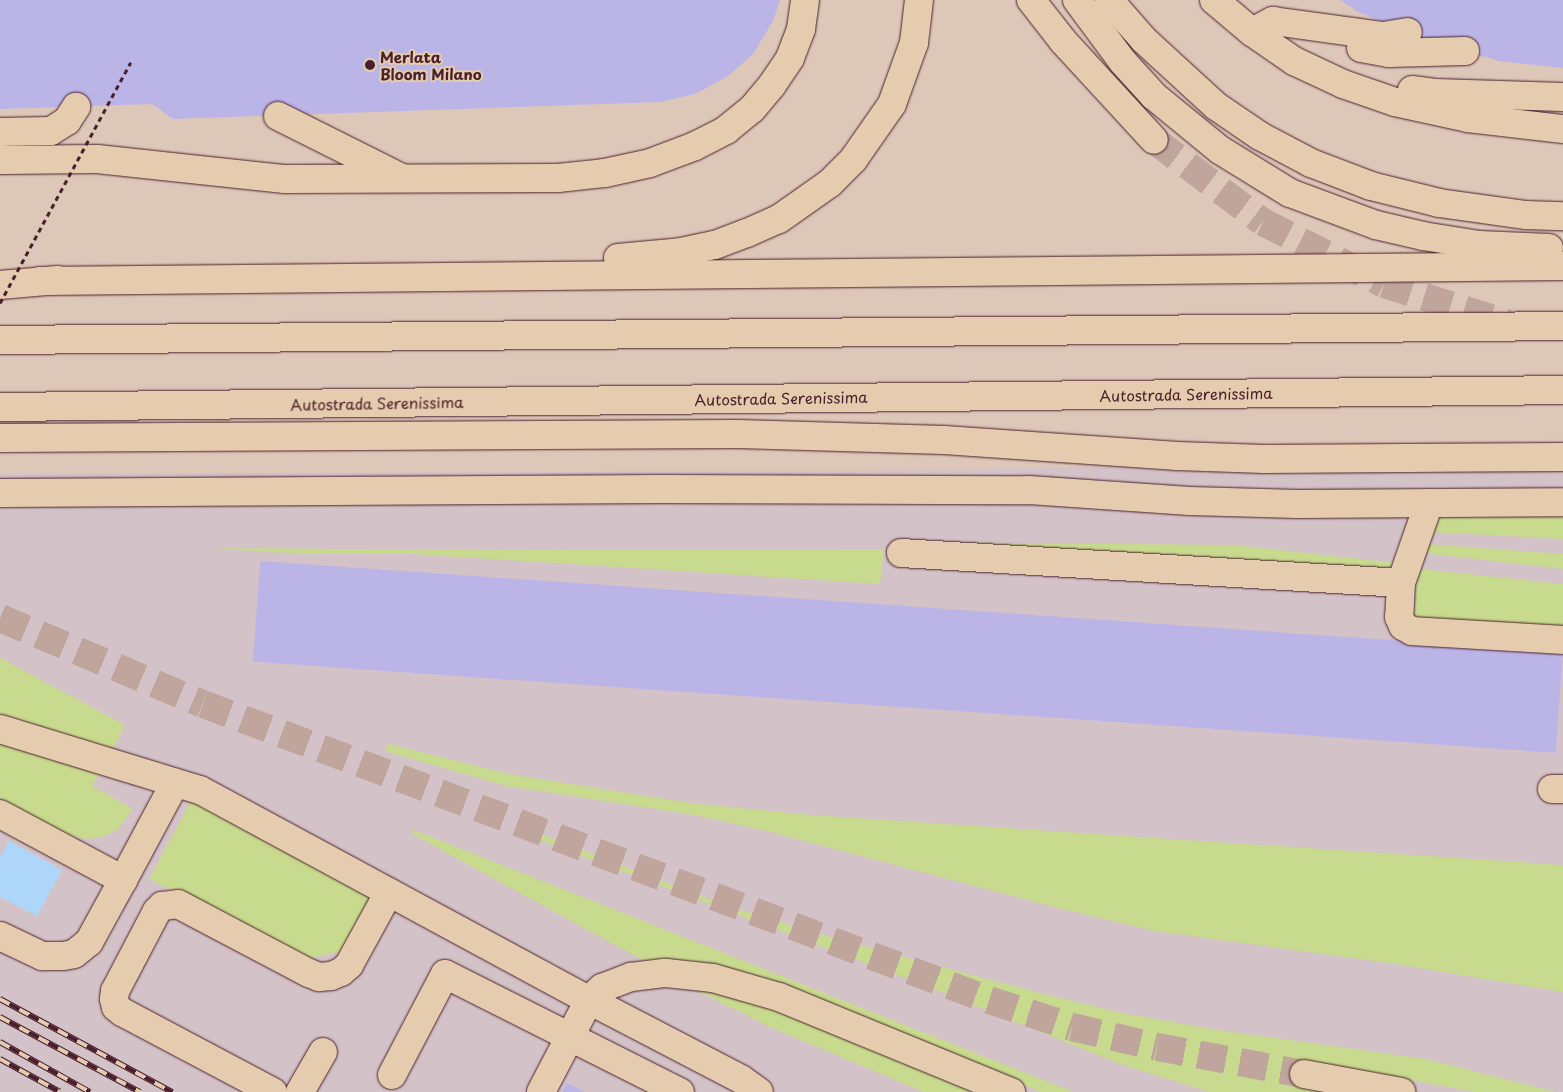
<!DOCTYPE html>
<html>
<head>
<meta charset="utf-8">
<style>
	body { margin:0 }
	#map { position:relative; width:1563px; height:1092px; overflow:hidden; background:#ddc7b9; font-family:"Playpen Sans",sans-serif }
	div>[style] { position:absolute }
	.built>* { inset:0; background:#d3c2c7 }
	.green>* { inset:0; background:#c8da8e }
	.water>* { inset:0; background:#aed6f8 }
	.building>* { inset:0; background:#bbb5e7; transform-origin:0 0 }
	.minor-tunnel>* { height:28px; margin-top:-14px; transform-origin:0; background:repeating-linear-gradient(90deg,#c0a59d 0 28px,transparent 0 42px) }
	.highway-tunnel>* { height:28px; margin-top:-14px; transform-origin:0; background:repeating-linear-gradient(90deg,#c0a59d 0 28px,transparent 0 42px) }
	.roads { filter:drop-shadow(0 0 1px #4a1f2b) drop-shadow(0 0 1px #4a1f2b) }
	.minor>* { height:28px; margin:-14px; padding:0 14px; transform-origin:14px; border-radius:14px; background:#e6ccae }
	.highway>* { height:28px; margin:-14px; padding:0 14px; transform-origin:14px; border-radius:14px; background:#e6ccae }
	.rail>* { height:5.5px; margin-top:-2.75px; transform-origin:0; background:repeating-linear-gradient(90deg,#e6ccae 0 11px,#4a1f2b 0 22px); box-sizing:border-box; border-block:1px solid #4a1f2b }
	.path-bridge>* { height:3px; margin-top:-1.5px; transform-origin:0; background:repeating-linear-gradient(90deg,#4a1f2b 0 5px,transparent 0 9px) }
	.dots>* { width:14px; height:14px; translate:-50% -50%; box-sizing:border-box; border:2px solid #e6ccae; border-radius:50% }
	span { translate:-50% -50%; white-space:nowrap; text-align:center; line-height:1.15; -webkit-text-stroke:4px #e6ccae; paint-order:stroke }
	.poi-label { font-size:15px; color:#4a1f2b; font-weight:700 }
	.left { translate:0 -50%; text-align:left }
	.street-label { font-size:15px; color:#4a1f2b }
</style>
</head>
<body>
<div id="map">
	<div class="built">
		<div style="clip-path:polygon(1563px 449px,1563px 1092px,0 1092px,0 474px,859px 471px,1384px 462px)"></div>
	</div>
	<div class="green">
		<div style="clip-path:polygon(1563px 516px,1563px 539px,1430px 532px,1437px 517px)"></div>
		<div style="clip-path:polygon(917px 542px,1235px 545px,1397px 563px,1394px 571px)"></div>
		<div style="clip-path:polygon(1427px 544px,1563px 554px,1563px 569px,1423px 553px)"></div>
		<div style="clip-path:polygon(211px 548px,522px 550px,884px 549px,880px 584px,414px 554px,302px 554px)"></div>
		<div style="clip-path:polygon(1420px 569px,1563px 584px,1563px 631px,1414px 622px,1416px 574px)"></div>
		<div style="clip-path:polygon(0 658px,125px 725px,109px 756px,0 720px)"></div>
		<div style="clip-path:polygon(0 738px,101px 771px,92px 786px,133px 809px,117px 830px,102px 837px,86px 839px,64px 835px,51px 828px,0 798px)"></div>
		<div style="clip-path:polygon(389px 744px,509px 774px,690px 803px,811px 815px,1563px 865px,1563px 992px,1396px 964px,1155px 931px,1054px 907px,763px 830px,689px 814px,506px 786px,385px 751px)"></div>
		<div style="clip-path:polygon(191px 801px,370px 896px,341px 952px,304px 959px,149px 879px)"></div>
		<div style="clip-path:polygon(414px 830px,1056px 1085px,1074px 1092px,1041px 1092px,817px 1001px,650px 964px,412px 834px)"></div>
		<div style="clip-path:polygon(539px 833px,724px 905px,841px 940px,1040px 993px,1122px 1013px,1218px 1030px,1426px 1059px,1555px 1092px,1476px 1092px,1304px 1061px,1300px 1087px,1327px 1092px,1209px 1092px,1120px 1064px,924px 985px,537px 839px)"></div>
		<div style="clip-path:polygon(688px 986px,734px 994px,986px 1092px,924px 1092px,772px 1028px)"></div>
	</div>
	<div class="water">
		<div style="clip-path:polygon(9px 841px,62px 870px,37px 916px,0 897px,0 857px)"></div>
	</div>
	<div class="building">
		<div style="clip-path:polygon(0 0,780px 0,773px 21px,753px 54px,727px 77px,695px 94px,660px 102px,173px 119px,152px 104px,0 109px)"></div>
		<div style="clip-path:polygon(1340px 0,1563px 0,1563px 68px,1499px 61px,1430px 41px,1358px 12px)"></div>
		<div style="left:260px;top:561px;width:1306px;height:101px;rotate:4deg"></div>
		<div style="clip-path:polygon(567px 1083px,585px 1092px,562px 1092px)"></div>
	</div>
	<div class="minor-tunnel">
		<div style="left:0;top:618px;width:220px;rotate:23deg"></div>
		<div style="left:203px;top:704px;width:840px;rotate:20.64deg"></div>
		<div style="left:989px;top:1000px;width:87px;rotate:18deg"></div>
		<div style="left:1072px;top:1027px;width:87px;rotate:13.2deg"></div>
		<div style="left:1157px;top:1047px;width:149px;rotate:10.4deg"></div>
	</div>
	<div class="highway-tunnel">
		<div style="left:1154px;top:140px;width:136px;rotate:37deg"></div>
		<div style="left:1263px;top:222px;width:136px;rotate:27.1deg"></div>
		<div style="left:1384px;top:284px;width:131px;rotate:17.7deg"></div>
	</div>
	<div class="roads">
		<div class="minor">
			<div style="left:1214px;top:0;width:50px;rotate:40.1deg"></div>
			<div style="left:1252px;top:32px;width:51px;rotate:34.6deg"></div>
			<div style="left:1294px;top:61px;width:54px;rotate:25.1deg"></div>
			<div style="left:1343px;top:84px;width:55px;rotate:19.1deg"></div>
			<div style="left:1395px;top:102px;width:75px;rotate:12.4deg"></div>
			<div style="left:1468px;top:118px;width:96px;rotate:6.6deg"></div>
			<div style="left:1252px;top:32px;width:24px;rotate:-28deg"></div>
			<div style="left:1273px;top:21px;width:111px;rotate:7.8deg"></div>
			<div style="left:1383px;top:36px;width:25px;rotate:-9deg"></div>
			<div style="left:1361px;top:48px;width:28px;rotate:10deg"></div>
			<div style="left:1389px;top:53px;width:76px;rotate:-1.5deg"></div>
			<div style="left:1412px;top:90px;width:23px;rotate:7deg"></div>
			<div style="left:1435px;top:93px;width:128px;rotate:1.8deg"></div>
			<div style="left:278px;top:116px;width:136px;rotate:26.6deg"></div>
			<div style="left:0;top:132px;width:51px;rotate:-1.1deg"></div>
			<div style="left:51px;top:131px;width:19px;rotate:-32deg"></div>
			<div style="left:67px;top:121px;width:17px;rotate:-57deg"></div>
			<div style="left:0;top:160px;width:97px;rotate:-0.6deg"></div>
			<div style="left:97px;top:159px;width:189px;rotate:6.1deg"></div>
			<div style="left:285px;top:179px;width:273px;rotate:-0.2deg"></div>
			<div style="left:558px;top:178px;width:47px;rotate:-6.1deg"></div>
			<div style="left:605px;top:173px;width:46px;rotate:-12.5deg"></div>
			<div style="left:650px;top:163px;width:48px;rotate:-20.7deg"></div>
			<div style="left:695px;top:146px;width:35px;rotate:-27deg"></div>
			<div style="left:726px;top:130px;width:33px;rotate:-39deg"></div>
			<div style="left:752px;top:109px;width:31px;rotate:-50deg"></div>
			<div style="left:772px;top:85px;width:32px;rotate:-56deg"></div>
			<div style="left:790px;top:58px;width:31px;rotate:-69deg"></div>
			<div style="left:801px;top:29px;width:29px;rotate:-82deg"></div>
			<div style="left:0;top:493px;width:662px;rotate:-0.35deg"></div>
			<div style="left:662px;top:489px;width:367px;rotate:0.2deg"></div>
			<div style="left:1029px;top:490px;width:161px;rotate:3.9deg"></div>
			<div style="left:1190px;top:501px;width:108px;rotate:1.6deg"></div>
			<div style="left:1298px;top:504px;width:265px;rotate:-0.4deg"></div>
			<div style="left:1429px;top:503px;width:85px;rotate:109.3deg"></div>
			<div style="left:1401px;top:583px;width:34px;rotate:93deg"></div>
			<div style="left:1399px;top:617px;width:10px;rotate:66deg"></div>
			<div style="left:1403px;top:626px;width:10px;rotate:29deg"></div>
			<div style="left:1412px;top:631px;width:151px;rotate:3.4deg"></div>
			<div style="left:901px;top:553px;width:501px;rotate:3.43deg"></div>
			<div style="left:0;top:729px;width:209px;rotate:17deg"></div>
			<div style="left:200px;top:790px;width:442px;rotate:28.4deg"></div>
			<div style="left:589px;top:1000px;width:18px;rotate:-43deg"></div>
			<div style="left:602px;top:988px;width:31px;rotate:-21deg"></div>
			<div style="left:631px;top:977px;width:35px;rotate:-7deg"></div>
			<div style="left:666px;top:973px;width:47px;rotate:6.1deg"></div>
			<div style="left:713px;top:978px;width:69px;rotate:16.1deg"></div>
			<div style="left:779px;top:997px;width:251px;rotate:22.3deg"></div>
			<div style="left:1552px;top:789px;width:11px"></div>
			<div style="left:0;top:814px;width:140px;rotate:28.2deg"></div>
			<div style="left:123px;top:880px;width:110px;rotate:-61.8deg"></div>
			<div style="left:0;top:936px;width:47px;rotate:25.5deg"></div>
			<div style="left:42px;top:956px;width:21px"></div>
			<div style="left:63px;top:956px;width:11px;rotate:-10deg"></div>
			<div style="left:74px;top:954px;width:19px;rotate:-39deg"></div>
			<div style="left:89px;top:942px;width:71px;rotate:-61.3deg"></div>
			<div style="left:1304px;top:1074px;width:99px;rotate:10.5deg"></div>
			<div style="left:392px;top:1075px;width:114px;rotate:-62.3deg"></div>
			<div style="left:445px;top:974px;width:263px;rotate:26.7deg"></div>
			<div style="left:273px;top:1092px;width:171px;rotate:-152.1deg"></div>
			<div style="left:122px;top:1012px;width:8px;rotate:-140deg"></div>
			<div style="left:116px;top:1007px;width:8px;rotate:-104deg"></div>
			<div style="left:114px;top:999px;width:8px;rotate:-83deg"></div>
			<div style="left:115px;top:991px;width:90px;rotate:-62.3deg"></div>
			<div style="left:157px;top:911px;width:7px;rotate:-45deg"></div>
			<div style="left:162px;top:906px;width:16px;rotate:-7deg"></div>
			<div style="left:178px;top:904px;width:148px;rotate:27.8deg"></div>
			<div style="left:309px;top:973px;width:11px;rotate:22deg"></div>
			<div style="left:319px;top:977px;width:12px;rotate:-5deg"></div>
			<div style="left:331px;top:976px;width:11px;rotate:-22deg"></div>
			<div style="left:341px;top:972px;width:11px;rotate:-41deg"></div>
			<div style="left:349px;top:965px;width:83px;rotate:-61.3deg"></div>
			<div style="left:300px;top:1092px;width:46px;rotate:-60.1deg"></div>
			<div style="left:541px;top:1092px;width:104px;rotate:-62.4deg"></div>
			<div style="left:589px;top:1000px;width:171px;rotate:27.5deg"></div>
			<div style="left:741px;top:1079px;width:22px;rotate:36deg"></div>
		</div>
		<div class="highway">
			<div style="left:1031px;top:0;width:52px;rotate:52deg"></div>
			<div style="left:1063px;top:41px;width:134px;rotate:47.4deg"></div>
			<div style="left:1077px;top:0;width:77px;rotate:53.4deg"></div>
			<div style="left:1123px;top:62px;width:46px;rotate:47.6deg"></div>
			<div style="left:1154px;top:96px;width:85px;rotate:39.3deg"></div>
			<div style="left:1220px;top:150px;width:82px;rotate:31.6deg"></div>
			<div style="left:1290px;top:193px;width:92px;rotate:20.4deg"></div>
			<div style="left:1376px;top:225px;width:48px;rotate:13.2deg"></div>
			<div style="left:1423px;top:236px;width:57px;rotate:9.1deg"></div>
			<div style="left:1479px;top:245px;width:70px;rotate:2.5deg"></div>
			<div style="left:1109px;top:0;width:53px;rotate:48.8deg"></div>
			<div style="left:1144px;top:40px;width:98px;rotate:42.5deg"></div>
			<div style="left:1216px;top:106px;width:53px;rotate:34.3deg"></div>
			<div style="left:1260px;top:136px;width:58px;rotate:27.9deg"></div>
			<div style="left:1311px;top:163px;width:64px;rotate:21deg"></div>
			<div style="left:1371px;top:186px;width:70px;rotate:14deg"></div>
			<div style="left:1439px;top:203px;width:88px;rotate:7.9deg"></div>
			<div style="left:1526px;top:215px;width:37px;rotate:2deg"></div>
			<div style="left:618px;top:258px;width:63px;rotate:-5.4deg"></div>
			<div style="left:681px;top:252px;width:35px;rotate:-12deg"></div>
			<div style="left:715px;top:245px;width:34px;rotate:-21deg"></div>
			<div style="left:747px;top:233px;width:35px;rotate:-24deg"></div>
			<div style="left:779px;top:219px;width:62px;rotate:-35.2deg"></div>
			<div style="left:830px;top:183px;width:33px;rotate:-45deg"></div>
			<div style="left:853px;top:160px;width:68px;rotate:-55.1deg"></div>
			<div style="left:892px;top:104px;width:65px;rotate:-70.2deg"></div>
			<div style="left:914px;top:43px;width:43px;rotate:-83.4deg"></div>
			<div style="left:40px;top:281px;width:1523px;rotate:-0.56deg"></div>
			<div style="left:0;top:285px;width:58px;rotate:-4.9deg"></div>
			<div style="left:0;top:340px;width:1563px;rotate:-0.51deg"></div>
			<div style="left:0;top:407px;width:1563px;rotate:-0.62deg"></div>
			<div style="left:0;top:438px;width:738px;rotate:-0.31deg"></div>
			<div style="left:738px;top:434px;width:206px;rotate:1.7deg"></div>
			<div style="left:944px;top:440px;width:234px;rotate:3.9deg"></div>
			<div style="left:1177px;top:456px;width:87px;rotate:2deg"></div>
			<div style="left:1264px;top:459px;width:299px;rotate:-0.4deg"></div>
		</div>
	</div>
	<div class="rail">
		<div style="left:0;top:999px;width:196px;rotate:28.4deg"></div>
		<div style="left:0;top:1017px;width:159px;rotate:28.2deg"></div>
		<div style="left:0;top:1042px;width:103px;rotate:29.1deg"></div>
		<div style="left:0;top:1059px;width:68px;rotate:28.8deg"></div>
	</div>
	<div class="path-bridge">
		<div style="left:0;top:303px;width:274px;rotate:-61.5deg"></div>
	</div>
	<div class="dots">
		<div style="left:370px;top:65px;background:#4a1f2b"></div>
	</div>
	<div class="poi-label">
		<span class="left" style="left:380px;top:65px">Merlata<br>Bloom Milano</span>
	</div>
	<div class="street-label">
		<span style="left:1186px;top:394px;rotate:-1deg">Autostrada Serenissima</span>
		<span style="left:781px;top:398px;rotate:-1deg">Autostrada Serenissima</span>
		<span style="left:377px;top:403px;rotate:-1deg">Autostrada Serenissima</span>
	</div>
</div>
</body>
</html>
